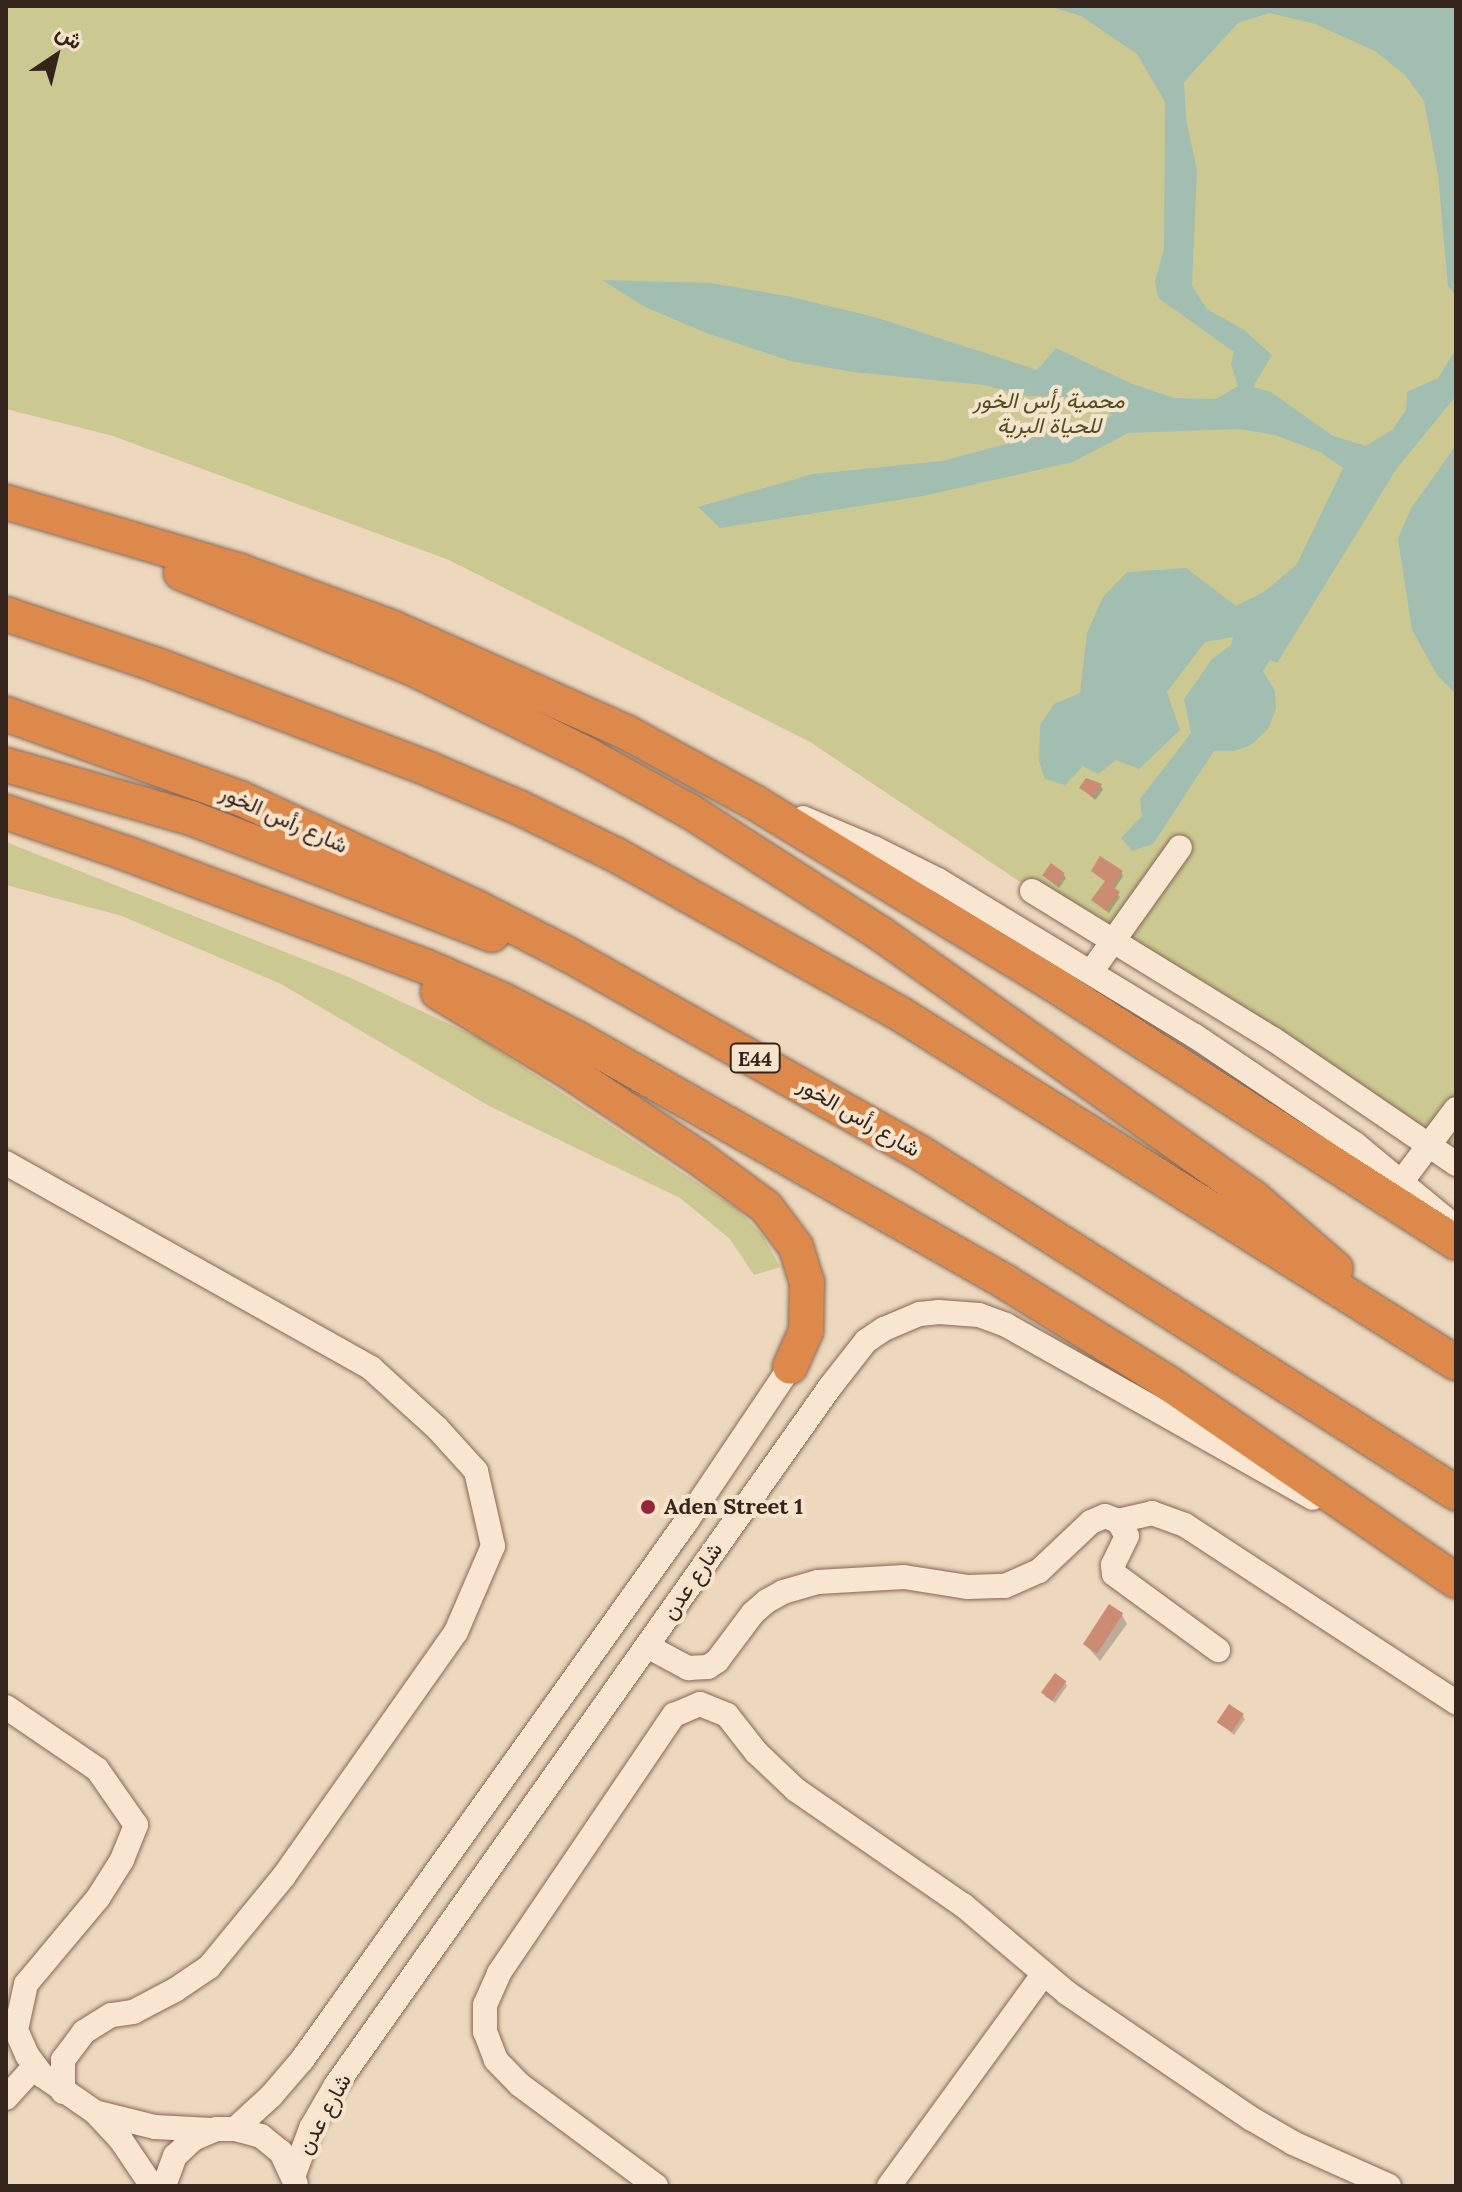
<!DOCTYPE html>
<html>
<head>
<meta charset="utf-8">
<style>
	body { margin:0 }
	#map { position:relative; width:1462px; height:2192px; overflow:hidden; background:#edd8bd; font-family:Lora,Vazirmatn,serif }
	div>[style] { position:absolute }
	.green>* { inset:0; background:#cbc991 }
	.water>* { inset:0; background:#a1beb1 }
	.shadow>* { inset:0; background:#0003 }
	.building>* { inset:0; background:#cc8b73; transform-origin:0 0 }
	.roads { filter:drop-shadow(0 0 2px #856856) drop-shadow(0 0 2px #856856) }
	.minor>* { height:24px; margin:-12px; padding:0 12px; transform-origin:12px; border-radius:12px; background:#f8e6d0 }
	.highway>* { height:34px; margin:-17px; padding:0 17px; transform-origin:17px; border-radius:17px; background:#de894c }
	.dots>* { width:22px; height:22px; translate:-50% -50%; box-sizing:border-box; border:4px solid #f5e3cc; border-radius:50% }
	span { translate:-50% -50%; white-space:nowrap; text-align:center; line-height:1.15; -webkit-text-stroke:8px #f5e3cc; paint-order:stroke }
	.shield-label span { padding:2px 6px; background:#f5e3cc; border:2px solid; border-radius:6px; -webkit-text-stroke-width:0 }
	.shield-label { font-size:20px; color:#34241b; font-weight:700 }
	.park-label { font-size:22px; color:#4b5022; font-style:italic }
	.street-label { font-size:22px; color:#34241b }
	.poi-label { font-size:22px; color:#34241b; font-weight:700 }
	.left { translate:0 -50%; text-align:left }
	.frame { position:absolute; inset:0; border:8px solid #34241b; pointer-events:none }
	.north { position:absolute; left:16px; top:16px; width:80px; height:80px; -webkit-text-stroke:6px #f5e3cc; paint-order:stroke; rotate:35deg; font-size:22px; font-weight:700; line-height:32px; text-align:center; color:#34241b }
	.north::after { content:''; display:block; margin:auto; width:28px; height:36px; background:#34241b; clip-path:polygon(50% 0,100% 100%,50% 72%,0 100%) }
</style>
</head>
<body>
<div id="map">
	<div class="green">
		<div style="clip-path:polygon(6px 6px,1456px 6px,1456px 1172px,810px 742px,449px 560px,113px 436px,6px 409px)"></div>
		<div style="clip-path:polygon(6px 842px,351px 978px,481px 1039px,737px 1209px,763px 1236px,780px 1267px,754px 1275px,730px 1239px,680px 1198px,489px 1106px,281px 984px,122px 916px,6px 885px)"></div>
	</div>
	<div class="water">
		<div style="clip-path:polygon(1048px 6px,1456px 6px,1456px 296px,1448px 286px,1438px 175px,1424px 101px,1405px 75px,1375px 51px,1315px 24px,1270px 13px,1238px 23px,1184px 82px,1186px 119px,1197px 171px,1192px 286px,1207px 309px,1244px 330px,1272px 355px,1253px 387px,1271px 392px,1333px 436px,1366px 446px,1392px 430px,1406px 410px,1407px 392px,1438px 378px,1456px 349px,1456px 396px,1397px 468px,1277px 663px,1270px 660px,1263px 671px,1275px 691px,1276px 709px,1268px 729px,1251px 745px,1234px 751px,1214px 751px,1153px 844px,1132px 851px,1121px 838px,1142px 816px,1140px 799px,1191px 733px,1184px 699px,1212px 659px,1231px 645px,1233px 637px,1205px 642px,1167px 692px,1180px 730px,1139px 769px,1116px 760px,1098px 774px,1083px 766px,1065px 785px,1045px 779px,1039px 761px,1040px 725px,1054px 704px,1080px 693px,1087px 633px,1103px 597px,1127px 572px,1186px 568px,1236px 606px,1264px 592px,1297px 564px,1343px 468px,1320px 452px,1275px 435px,1238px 429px,1128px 433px,1073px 462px,923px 496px,720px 528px,698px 507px,813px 474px,942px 461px,1112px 416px,1098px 398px,1026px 396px,984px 385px,853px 372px,790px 361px,709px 334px,645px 307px,602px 280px,710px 283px,787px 296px,875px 317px,1037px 370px,1056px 348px,1130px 383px,1174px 398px,1216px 399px,1238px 386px,1231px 364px,1234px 352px,1158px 298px,1155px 281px,1164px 249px,1165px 102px,1137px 54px,1081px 16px)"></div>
		<div style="clip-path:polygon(1456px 445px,1456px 694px,1437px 675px,1412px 630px,1398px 539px,1410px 510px)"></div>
	</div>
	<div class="shadow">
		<div style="clip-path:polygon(1101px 786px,1103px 790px,1095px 800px,1082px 788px)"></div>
		<div style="clip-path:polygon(1093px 871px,1121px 872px,1123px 876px,1114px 890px,1120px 897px,1109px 913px,1094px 900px,1107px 882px)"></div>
		<div style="clip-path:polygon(1063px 874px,1066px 878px,1059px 888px,1045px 876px)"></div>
		<div style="clip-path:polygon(1122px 1615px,1127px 1624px,1100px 1661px,1084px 1643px)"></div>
		<div style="clip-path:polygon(1065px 1682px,1067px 1686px,1055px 1703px,1046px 1697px,1043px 1693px)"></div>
		<div style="clip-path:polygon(1242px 1715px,1245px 1719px,1234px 1735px,1219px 1722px)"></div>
	</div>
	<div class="building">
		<div style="clip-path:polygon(1086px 778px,1102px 784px,1093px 797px,1079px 788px)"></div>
		<div style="clip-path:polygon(1100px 856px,1123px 871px,1112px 886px,1120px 892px,1106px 911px,1091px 900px,1105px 881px,1091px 871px)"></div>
		<div style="left:1051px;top:863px;width:17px;height:15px;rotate:36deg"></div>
		<div style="left:1109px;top:1604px;width:17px;height:48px;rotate:33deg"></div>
		<div style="left:1055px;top:1673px;width:14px;height:24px;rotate:36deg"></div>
		<div style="left:1229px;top:1704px;width:18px;height:22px;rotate:34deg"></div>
	</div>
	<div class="roads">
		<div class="minor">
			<div style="left:803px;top:818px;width:77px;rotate:22.9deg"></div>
			<div style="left:874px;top:848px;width:72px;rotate:26.6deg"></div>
			<div style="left:938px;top:880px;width:301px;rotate:31.3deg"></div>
			<div style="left:1195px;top:1036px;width:193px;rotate:34deg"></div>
			<div style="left:1355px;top:1144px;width:129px;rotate:39.6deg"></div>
			<div style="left:1032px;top:891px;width:283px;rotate:31.6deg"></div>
			<div style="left:1273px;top:1039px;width:222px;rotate:34.3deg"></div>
			<div style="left:1091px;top:972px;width:153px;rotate:-54.5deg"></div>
			<div style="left:6px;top:1163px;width:419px;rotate:29.3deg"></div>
			<div style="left:371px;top:1368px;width:89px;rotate:42.3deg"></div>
			<div style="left:437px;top:1428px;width:58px;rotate:47.8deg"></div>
			<div style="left:476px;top:1471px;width:77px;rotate:77.2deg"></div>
			<div style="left:493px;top:1546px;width:94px;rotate:113.3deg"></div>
			<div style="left:456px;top:1632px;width:299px;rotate:125.2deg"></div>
			<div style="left:284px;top:1876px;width:118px;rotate:129.5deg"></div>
			<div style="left:209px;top:1967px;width:41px;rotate:145.9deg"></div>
			<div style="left:175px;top:1990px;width:47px;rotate:152.4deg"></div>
			<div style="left:133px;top:2012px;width:22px;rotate:172deg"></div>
			<div style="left:111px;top:2015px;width:32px;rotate:148deg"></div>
			<div style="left:84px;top:2032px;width:35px;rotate:127deg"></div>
			<div style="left:63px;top:2060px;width:32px;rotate:90deg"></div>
			<div style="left:1402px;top:1181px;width:90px;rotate:-53.1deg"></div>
			<div style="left:1118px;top:1521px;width:35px;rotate:-13deg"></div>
			<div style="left:1152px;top:1513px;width:35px;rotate:20deg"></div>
			<div style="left:1185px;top:1525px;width:324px;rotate:33.2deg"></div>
			<div style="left:647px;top:1646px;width:47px;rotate:28.2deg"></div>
			<div style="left:688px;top:1668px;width:20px;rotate:-3deg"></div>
			<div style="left:708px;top:1667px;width:11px;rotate:-34deg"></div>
			<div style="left:717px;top:1661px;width:60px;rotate:-53.1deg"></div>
			<div style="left:753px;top:1613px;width:18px;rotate:-41deg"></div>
			<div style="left:767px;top:1601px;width:18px;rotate:-29deg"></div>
			<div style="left:783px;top:1592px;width:36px;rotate:-16deg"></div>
			<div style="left:818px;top:1582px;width:86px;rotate:-3.3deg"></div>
			<div style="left:904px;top:1577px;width:65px;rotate:8.9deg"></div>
			<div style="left:968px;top:1587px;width:37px;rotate:-2deg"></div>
			<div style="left:1005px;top:1586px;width:37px;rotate:-24deg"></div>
			<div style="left:1039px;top:1571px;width:71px;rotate:-43.3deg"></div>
			<div style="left:1091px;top:1522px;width:15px;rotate:-23deg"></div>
			<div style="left:1105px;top:1516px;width:14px;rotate:21deg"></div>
			<div style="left:1118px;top:1521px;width:17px;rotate:59deg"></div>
			<div style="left:1127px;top:1536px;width:32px;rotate:116deg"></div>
			<div style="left:1113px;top:1565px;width:9px;rotate:84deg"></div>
			<div style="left:1114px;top:1574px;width:129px;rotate:36.2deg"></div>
			<div style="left:6px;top:1707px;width:110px;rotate:34.3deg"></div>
			<div style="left:97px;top:1769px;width:68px;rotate:55.1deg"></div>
			<div style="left:136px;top:1825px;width:38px;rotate:112deg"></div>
			<div style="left:122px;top:1860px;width:45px;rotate:122.3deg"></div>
			<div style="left:98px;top:1898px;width:112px;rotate:129.9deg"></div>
			<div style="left:26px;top:1984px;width:47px;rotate:102.3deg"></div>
			<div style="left:16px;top:2030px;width:27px;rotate:66deg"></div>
			<div style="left:27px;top:2055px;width:26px;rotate:53deg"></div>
			<div style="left:43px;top:2076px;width:63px;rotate:34.7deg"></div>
			<div style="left:95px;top:2112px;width:38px;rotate:47deg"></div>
			<div style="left:121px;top:2140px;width:55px;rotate:56deg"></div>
			<div style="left:6px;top:2098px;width:43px;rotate:-47.8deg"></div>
			<div style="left:98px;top:2113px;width:59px;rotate:13.8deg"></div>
			<div style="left:155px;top:2127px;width:56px;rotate:3.1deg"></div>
			<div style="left:235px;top:2129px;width:49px;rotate:-42.5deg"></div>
			<div style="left:271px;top:2096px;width:48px;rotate:-49.3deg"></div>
			<div style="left:302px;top:2060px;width:661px;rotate:-54.48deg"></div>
			<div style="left:686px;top:1522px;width:187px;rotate:-56.1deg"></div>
			<div style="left:294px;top:2174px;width:49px;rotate:-69.7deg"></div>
			<div style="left:311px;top:2128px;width:50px;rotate:-59.8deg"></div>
			<div style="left:336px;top:2085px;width:855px;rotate:-54.71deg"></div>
			<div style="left:830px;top:1387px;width:58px;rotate:-52deg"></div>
			<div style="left:866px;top:1341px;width:22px;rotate:-34deg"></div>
			<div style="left:884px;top:1329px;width:39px;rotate:-23deg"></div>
			<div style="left:920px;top:1314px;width:19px;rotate:-6deg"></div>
			<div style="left:939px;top:1312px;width:40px;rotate:4.3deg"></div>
			<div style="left:979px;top:1315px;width:29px;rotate:20deg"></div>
			<div style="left:1006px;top:1325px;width:352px;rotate:29.4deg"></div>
			<div style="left:164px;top:2186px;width:32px;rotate:-70deg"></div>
			<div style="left:175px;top:2156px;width:25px;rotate:-43deg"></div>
			<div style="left:193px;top:2139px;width:25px;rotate:-23deg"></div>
			<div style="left:216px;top:2129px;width:19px"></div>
			<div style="left:235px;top:2129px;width:27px;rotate:15deg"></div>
			<div style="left:261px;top:2136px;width:26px;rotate:39deg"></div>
			<div style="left:281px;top:2152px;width:35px;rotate:65deg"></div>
			<div style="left:656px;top:2186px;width:169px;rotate:-143.4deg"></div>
			<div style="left:520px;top:2085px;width:35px;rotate:-134deg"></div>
			<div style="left:496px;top:2060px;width:30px;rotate:-111deg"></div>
			<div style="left:485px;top:2032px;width:27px;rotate:-90deg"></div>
			<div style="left:485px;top:2005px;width:35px;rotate:-66deg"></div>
			<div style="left:499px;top:1973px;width:312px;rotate:-55.9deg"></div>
			<div style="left:674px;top:1715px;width:28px;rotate:-23deg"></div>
			<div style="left:700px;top:1704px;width:29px;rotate:22deg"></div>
			<div style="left:727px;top:1715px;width:47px;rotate:51.9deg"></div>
			<div style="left:756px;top:1752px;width:55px;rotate:43.5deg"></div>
			<div style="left:796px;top:1790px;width:203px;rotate:34.6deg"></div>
			<div style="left:963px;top:1905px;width:136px;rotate:40.2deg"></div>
			<div style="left:1067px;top:1993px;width:224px;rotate:34.3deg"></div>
			<div style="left:1252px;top:2119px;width:48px;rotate:30.3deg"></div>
			<div style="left:1293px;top:2143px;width:105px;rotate:24.1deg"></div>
			<div style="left:889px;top:2186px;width:261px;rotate:-53.9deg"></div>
		</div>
		<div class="highway">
			<div style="left:6px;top:502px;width:244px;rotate:16.4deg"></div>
			<div style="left:240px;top:571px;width:163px;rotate:20.4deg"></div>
			<div style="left:393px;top:628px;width:255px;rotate:24.1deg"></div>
			<div style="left:626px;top:732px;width:146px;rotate:28.7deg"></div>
			<div style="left:754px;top:802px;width:339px;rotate:31.3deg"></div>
			<div style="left:1044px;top:978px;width:489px;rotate:32.7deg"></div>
			<div style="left:181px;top:573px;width:254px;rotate:22.4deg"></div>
			<div style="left:416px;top:670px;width:192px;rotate:26.3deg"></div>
			<div style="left:588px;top:755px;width:118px;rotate:29deg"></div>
			<div style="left:691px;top:812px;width:226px;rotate:32.7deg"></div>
			<div style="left:881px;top:934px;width:457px;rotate:35.3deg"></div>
			<div style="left:1254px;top:1198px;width:108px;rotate:40.9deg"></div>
			<div style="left:6px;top:614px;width:156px;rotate:18.7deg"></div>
			<div style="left:154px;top:664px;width:297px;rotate:20.9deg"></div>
			<div style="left:431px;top:770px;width:97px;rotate:23.1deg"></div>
			<div style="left:520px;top:808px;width:107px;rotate:26.1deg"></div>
			<div style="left:616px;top:855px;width:328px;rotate:29.2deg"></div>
			<div style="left:902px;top:1015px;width:654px;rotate:32.14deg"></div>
			<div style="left:6px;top:714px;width:251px;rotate:19.8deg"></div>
			<div style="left:242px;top:799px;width:255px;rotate:24.8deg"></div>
			<div style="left:474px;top:906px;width:107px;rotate:27.3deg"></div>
			<div style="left:569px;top:955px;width:405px;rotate:29.4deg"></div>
			<div style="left:922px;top:1154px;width:633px;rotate:32.41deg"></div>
			<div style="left:6px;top:765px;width:192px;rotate:16deg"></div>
			<div style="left:191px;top:818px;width:323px;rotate:21.2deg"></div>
			<div style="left:6px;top:812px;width:129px;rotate:19deg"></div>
			<div style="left:128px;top:854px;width:317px;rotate:20.7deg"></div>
			<div style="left:425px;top:966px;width:87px;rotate:23.6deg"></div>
			<div style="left:505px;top:1001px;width:82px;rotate:27.5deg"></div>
			<div style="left:578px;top:1039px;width:494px;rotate:29.6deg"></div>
			<div style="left:1007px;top:1283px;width:190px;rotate:31.8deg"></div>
			<div style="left:1168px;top:1383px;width:349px;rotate:34.5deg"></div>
			<div style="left:438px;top:992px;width:151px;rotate:31.2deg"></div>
			<div style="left:567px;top:1070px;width:157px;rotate:33.6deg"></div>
			<div style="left:698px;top:1157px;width:84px;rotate:36.3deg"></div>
			<div style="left:766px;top:1207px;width:50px;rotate:53.1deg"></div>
			<div style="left:796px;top:1247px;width:37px;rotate:73deg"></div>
			<div style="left:807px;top:1282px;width:49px;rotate:91.2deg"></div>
			<div style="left:806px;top:1331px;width:39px;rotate:114deg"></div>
		</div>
	</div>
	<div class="dots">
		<div style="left:648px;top:1507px;background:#932737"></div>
	</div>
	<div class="shield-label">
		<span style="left:755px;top:1058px">E44</span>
	</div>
	<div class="park-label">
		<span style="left:1049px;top:413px">محمية رأس الخور<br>للحياة البرية</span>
	</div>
	<div class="street-label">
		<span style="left:284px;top:819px;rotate:24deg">شارع رأس الخور</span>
		<span style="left:859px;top:1117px;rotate:30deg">شارع رأس الخور</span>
		<span style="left:692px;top:1581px;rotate:-55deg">شارع عدن</span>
		<span style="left:324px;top:2114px;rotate:-61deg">شارع عدن</span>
	</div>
	<div class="poi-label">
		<span class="left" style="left:664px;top:1507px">Aden Street 1</span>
	</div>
	<div class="frame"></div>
	<div class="north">ش</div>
</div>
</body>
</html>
